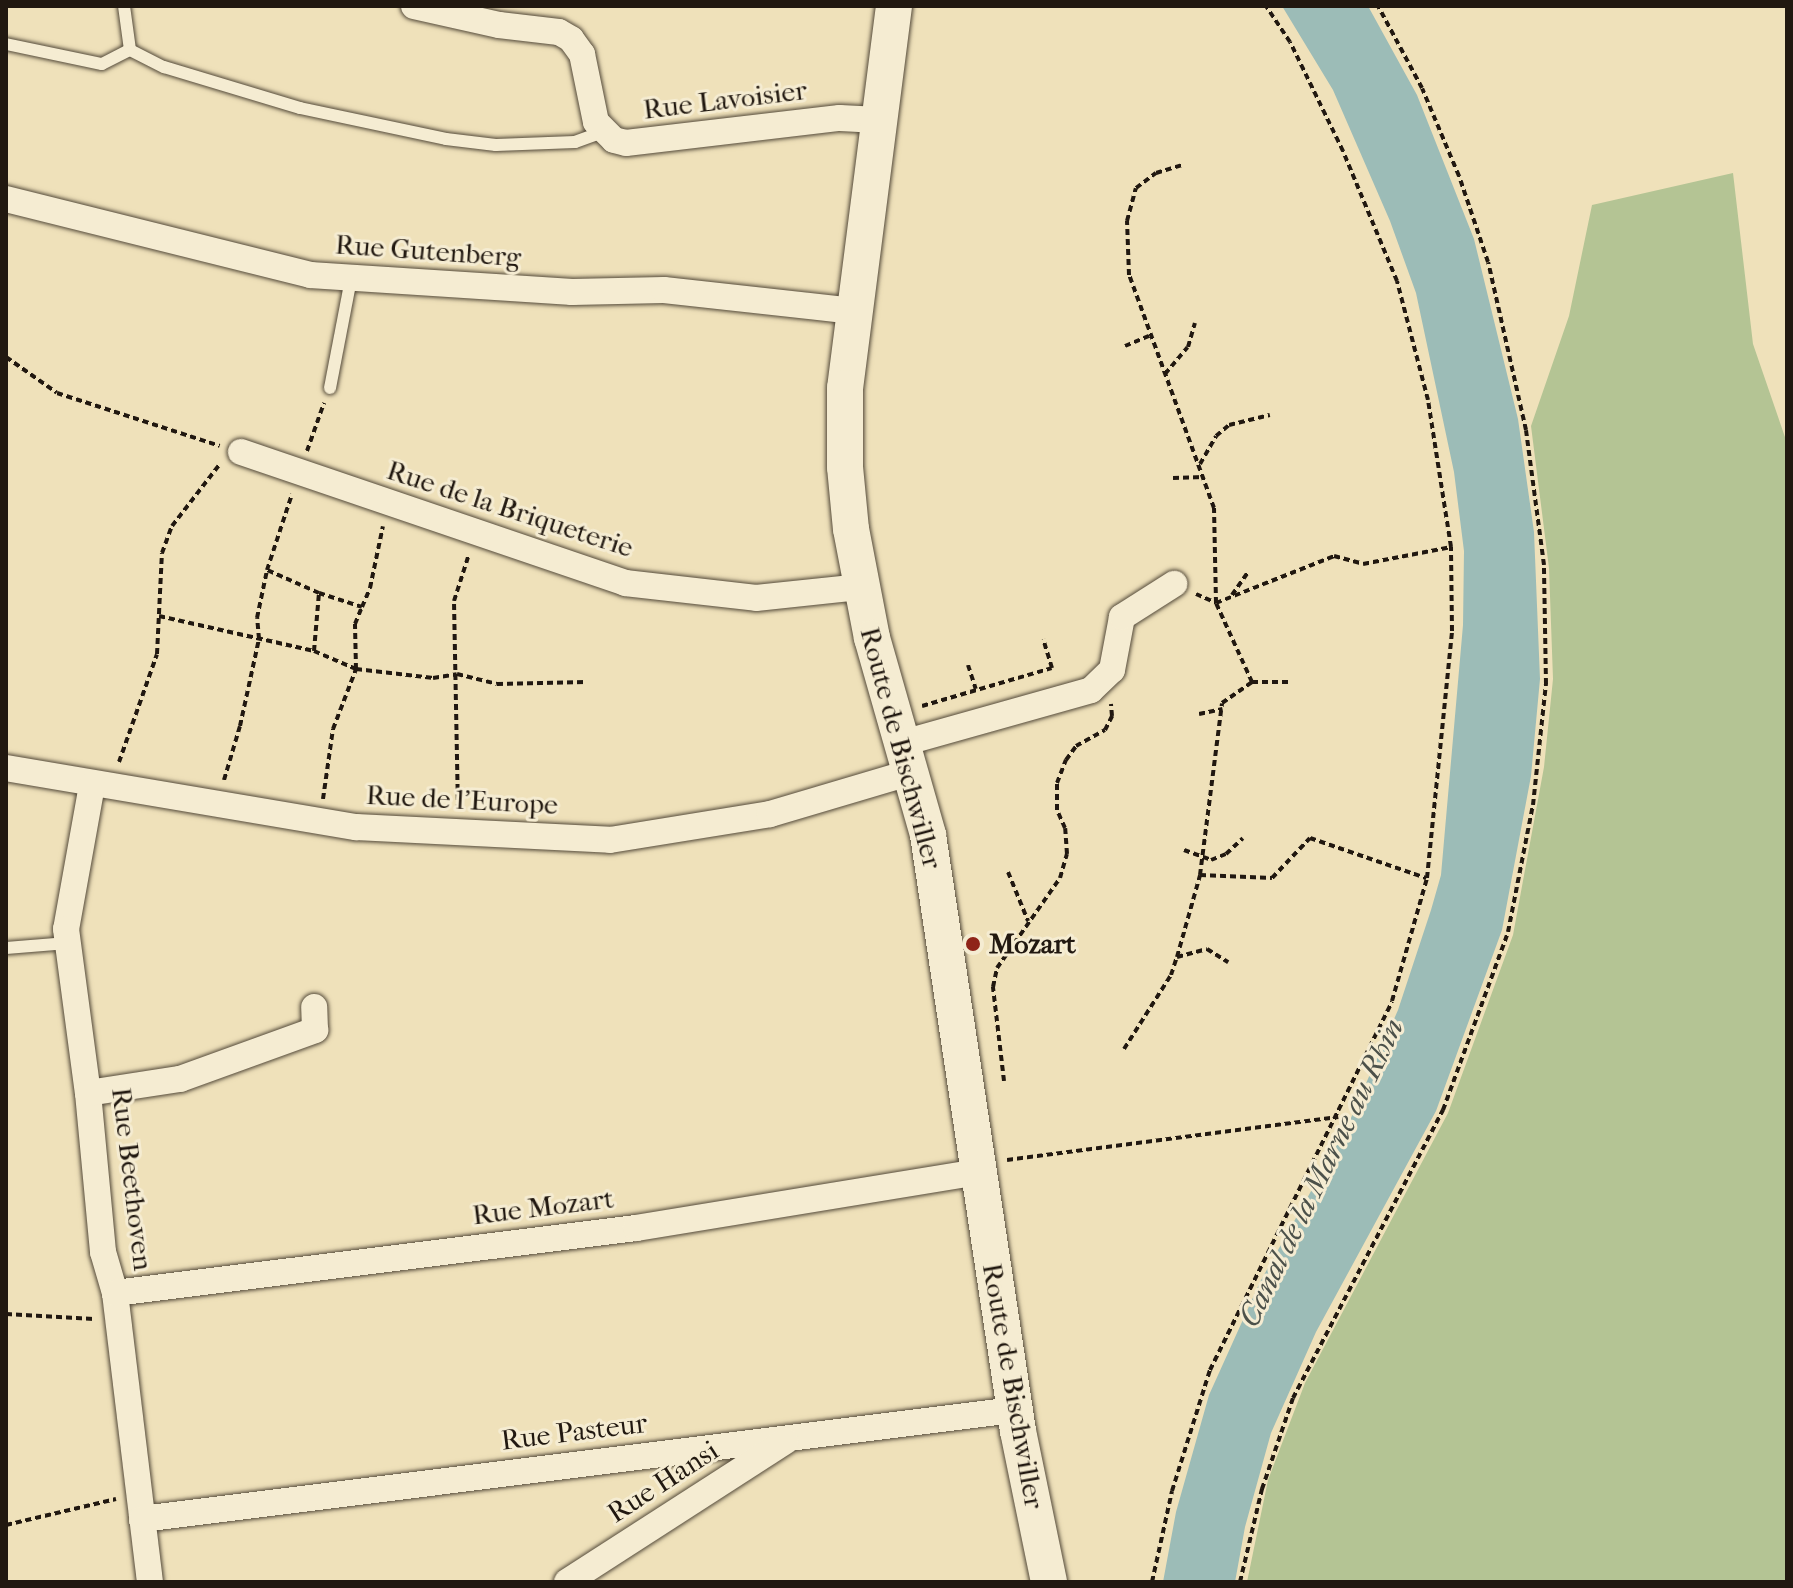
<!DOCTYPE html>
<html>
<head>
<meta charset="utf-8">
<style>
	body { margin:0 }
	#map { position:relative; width:1793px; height:1588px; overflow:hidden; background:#efe1ba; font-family:"IM FELL French Canon",serif }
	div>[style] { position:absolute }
	.green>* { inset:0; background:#b4c494 }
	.water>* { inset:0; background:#9cbcb7 }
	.path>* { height:4px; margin-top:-2px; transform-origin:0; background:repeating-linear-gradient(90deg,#211810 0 6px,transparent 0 10px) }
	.roads { filter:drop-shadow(0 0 2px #544a3a) drop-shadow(0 0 2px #544a3a) }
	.lane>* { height:12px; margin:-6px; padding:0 6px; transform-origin:6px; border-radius:6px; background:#f5ecd2 }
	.street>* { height:26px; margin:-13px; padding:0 13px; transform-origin:13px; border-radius:13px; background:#f5ecd2 }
	.secondary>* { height:36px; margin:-18px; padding:0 18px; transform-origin:18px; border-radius:18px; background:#f5ecd2 }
	.dots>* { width:22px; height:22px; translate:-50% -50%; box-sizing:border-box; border:4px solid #f5ecd2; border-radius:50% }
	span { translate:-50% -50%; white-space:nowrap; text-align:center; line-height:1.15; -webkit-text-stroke:6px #f5ecd2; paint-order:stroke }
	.street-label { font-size:28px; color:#211810 }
	.poi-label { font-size:28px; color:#211810; font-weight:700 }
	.left { translate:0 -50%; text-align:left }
	.water-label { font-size:30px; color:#4c514a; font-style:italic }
	.frame { position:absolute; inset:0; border:8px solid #211810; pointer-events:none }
</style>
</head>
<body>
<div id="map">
	<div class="green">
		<div style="clip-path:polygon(1733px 173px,1753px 344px,1787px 443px,1787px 1582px,1247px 1582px,1268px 1480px,1305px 1383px,1448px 1113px,1513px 935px,1544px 767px,1553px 679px,1549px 568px,1531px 426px,1569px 316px,1592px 205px)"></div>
	</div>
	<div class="water">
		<div style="clip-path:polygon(1282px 6px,1368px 6px,1417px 95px,1474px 239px,1518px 419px,1534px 532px,1540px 679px,1531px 776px,1502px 930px,1436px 1111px,1316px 1332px,1271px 1433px,1245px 1527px,1235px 1582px,1163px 1582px,1176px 1512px,1209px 1395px,1260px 1282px,1347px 1127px,1398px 1010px,1431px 910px,1441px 875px,1463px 625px,1464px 551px,1454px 472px,1416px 293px,1390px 221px,1333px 90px)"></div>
	</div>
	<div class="path">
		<div style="left:1125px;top:346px;width:28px;rotate:-23deg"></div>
		<div style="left:6px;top:357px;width:62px;rotate:35.2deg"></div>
		<div style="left:57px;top:393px;width:171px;rotate:18deg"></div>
		<div style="left:1165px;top:374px;width:35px;rotate:-50deg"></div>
		<div style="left:1188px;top:347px;width:25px;rotate:-74deg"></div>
		<div style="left:307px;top:451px;width:51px;rotate:-70.5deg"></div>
		<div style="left:1200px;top:464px;width:32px;rotate:-60deg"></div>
		<div style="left:1216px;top:436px;width:17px;rotate:-40deg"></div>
		<div style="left:1229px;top:425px;width:42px;rotate:-13.7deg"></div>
		<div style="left:1173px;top:478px;width:31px;rotate:-2deg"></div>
		<div style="left:319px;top:593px;width:45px;rotate:18deg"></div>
		<div style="left:362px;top:607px;width:21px;rotate:-67deg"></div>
		<div style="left:370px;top:588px;width:63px;rotate:-78.2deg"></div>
		<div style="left:1196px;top:594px;width:22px;rotate:24deg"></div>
		<div style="left:1216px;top:603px;width:127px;rotate:-21.7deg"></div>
		<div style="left:1334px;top:556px;width:30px;rotate:15deg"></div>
		<div style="left:1363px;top:564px;width:90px;rotate:-10.9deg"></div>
		<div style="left:1232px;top:595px;width:29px;rotate:-55deg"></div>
		<div style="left:159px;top:616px;width:159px;rotate:12.7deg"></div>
		<div style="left:314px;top:651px;width:58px;rotate:-85.1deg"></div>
		<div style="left:319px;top:593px;width:57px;rotate:-156.1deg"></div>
		<div style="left:314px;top:651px;width:46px;rotate:23.2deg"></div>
		<div style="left:356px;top:669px;width:78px;rotate:6.7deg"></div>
		<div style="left:433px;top:678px;width:24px;rotate:-9deg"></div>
		<div style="left:457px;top:674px;width:41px;rotate:14deg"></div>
		<div style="left:497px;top:684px;width:89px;rotate:-1.3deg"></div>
		<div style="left:968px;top:665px;width:25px;rotate:72deg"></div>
		<div style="left:1252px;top:682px;width:36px"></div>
		<div style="left:922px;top:706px;width:135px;rotate:-16.3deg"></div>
		<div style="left:1052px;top:668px;width:30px;rotate:-107deg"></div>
		<div style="left:1199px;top:714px;width:24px;rotate:-12deg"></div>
		<div style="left:119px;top:762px;width:114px;rotate:-70.6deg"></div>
		<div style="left:157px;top:654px;width:101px;rotate:-87.2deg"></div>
		<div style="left:162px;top:553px;width:29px;rotate:-70deg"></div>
		<div style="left:172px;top:526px;width:78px;rotate:-52.3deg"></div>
		<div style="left:224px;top:780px;width:56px;rotate:-73.5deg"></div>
		<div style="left:240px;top:726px;width:89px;rotate:-77.7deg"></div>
		<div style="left:259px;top:639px;width:21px;rotate:-95deg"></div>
		<div style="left:257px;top:618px;width:49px;rotate:-78.2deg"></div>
		<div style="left:267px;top:570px;width:80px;rotate:-71.8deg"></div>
		<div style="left:323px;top:799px;width:71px;rotate:-81.9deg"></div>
		<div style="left:333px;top:729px;width:64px;rotate:-69deg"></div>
		<div style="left:356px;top:669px;width:45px;rotate:-91.3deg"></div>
		<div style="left:355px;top:624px;width:18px;rotate:-68deg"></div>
		<div style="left:458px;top:810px;width:209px;rotate:-91.1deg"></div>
		<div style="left:454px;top:601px;width:49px;rotate:-72.3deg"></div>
		<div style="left:1184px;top:850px;width:29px;rotate:20deg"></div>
		<div style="left:1211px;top:860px;width:16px;rotate:-22deg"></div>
		<div style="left:1226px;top:854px;width:23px;rotate:-43deg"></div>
		<div style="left:1008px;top:872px;width:53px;rotate:67.8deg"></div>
		<div style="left:1200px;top:875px;width:72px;rotate:2.4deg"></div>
		<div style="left:1272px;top:878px;width:55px;rotate:-46.5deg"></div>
		<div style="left:1310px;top:838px;width:123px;rotate:19deg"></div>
		<div style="left:1177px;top:957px;width:31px;rotate:-15deg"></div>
		<div style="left:1207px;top:949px;width:25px;rotate:32deg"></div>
		<div style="left:1124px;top:1049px;width:88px;rotate:-57.6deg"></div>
		<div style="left:1171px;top:975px;width:19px;rotate:-72deg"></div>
		<div style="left:1177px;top:957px;width:85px;rotate:-74.3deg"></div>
		<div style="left:1200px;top:875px;width:173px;rotate:-82.7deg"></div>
		<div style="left:1222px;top:703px;width:37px;rotate:-35deg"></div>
		<div style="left:1252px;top:682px;width:87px;rotate:-114.5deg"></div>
		<div style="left:1216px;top:603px;width:95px;rotate:-91.2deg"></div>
		<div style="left:1214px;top:508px;width:248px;rotate:-110deg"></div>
		<div style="left:1129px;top:275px;width:54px;rotate:-92.1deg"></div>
		<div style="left:1127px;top:221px;width:34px;rotate:-75deg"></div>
		<div style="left:1136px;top:188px;width:25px;rotate:-37deg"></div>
		<div style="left:1156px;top:173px;width:27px;rotate:-17deg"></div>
		<div style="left:1004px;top:1081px;width:95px;rotate:-96.7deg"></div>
		<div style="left:993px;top:987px;width:19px;rotate:-78deg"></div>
		<div style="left:997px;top:968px;width:110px;rotate:-55deg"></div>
		<div style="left:1060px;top:878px;width:25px;rotate:-74deg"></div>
		<div style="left:1067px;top:854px;width:26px;rotate:-94deg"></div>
		<div style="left:1065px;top:828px;width:20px;rotate:-114deg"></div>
		<div style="left:1057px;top:810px;width:27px;rotate:-90deg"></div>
		<div style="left:1057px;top:783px;width:25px;rotate:-69deg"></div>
		<div style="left:1066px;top:760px;width:17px;rotate:-54deg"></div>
		<div style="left:1076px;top:746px;width:33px;rotate:-29deg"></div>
		<div style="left:1105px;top:730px;width:16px;rotate:-63deg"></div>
		<div style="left:1112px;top:716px;width:12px;rotate:-95deg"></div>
		<div style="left:1007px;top:1160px;width:334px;rotate:-7.4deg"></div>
		<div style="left:6px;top:1314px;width:88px;rotate:3.3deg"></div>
		<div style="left:6px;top:1525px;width:113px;rotate:-13.3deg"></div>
		<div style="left:1152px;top:1582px;width:93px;rotate:-77.6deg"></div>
		<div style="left:1172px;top:1491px;width:127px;rotate:-72.6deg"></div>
		<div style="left:1210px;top:1370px;width:411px;rotate:-63.7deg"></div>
		<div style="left:1392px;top:1001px;width:128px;rotate:-74.1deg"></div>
		<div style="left:1427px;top:878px;width:248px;rotate:-84.2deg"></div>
		<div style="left:1452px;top:631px;width:84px;rotate:-90.7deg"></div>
		<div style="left:1451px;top:547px;width:149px;rotate:-98.9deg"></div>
		<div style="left:1428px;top:400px;width:123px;rotate:-104.6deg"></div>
		<div style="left:1397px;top:281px;width:141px;rotate:-112.6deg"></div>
		<div style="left:1343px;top:151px;width:121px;rotate:-115.9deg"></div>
		<div style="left:1290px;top:42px;width:43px;rotate:-123.7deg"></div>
		<div style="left:1240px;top:1582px;width:96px;rotate:-76.7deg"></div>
		<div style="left:1262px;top:1489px;width:96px;rotate:-71.2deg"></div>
		<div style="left:1293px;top:1398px;width:325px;rotate:-62.5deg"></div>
		<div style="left:1443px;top:1110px;width:189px;rotate:-69.9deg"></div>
		<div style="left:1508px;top:932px;width:129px;rotate:-78.9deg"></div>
		<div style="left:1533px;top:805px;width:122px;rotate:-83.9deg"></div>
		<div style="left:1546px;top:684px;width:119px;rotate:-91deg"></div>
		<div style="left:1544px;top:565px;width:136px;rotate:-97.6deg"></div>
		<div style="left:1526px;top:430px;width:172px;rotate:-102.7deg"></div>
		<div style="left:1488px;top:262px;width:91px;rotate:-108.6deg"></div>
		<div style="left:1459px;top:176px;width:95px;rotate:-112.8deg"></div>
		<div style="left:1422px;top:88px;width:93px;rotate:-118.2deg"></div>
	</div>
	<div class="roads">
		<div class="lane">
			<div style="left:124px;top:6px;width:44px;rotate:82.2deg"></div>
			<div style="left:130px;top:50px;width:38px;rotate:27deg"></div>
			<div style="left:164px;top:67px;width:142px;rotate:16.8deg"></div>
			<div style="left:300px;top:108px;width:149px;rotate:12deg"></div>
			<div style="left:446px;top:139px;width:50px;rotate:6.8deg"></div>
			<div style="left:496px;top:145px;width:79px;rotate:-2.2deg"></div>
			<div style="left:575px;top:142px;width:30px;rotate:-20deg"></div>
			<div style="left:6px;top:44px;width:98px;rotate:11.8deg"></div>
			<div style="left:102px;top:64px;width:31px;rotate:-27deg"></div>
			<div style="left:330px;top:388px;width:111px;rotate:-79.1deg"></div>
			<div style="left:6px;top:948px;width:62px;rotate:-4.6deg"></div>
		</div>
		<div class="street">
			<div style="left:414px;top:6px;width:87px;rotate:12.6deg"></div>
			<div style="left:499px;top:25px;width:60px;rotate:6.7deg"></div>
			<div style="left:559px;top:32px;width:14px;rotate:30deg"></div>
			<div style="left:571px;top:39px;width:19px;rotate:54deg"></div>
			<div style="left:582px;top:54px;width:69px;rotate:78.4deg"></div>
			<div style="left:596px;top:122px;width:25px;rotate:45deg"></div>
			<div style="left:614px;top:140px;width:12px;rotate:14deg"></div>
			<div style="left:626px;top:143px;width:215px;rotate:-6.7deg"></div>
			<div style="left:840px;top:118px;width:39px;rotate:3deg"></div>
			<div style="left:6px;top:199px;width:313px;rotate:14deg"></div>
			<div style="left:310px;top:275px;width:263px;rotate:3.7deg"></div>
			<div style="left:572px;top:292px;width:92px;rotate:-1.2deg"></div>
			<div style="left:664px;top:290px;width:191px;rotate:6.3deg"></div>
			<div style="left:241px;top:452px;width:406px;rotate:18.8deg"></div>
			<div style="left:625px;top:583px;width:132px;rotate:6.5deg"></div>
			<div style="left:756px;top:598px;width:106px;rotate:-6deg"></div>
			<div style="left:903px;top:743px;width:195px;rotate:-15.7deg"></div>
			<div style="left:1091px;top:690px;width:29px;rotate:-44deg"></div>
			<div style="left:1112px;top:670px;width:54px;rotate:-79.3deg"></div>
			<div style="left:1122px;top:617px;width:62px;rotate:-32.4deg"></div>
			<div style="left:6px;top:768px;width:355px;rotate:9.6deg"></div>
			<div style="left:356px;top:827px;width:254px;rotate:2.9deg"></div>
			<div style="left:610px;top:840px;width:162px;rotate:-9.2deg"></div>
			<div style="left:770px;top:814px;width:148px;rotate:-16.5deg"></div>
			<div style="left:92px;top:785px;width:146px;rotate:100.2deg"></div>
			<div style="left:66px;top:929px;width:165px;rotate:82.4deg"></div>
			<div style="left:88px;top:1093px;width:160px;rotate:84.6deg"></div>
			<div style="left:103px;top:1252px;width:43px;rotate:73.7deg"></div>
			<div style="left:115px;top:1293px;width:291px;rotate:83.1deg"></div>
			<div style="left:88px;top:1093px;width:93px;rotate:-8.7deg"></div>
			<div style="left:180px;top:1079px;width:144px;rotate:-19.9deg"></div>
			<div style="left:315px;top:1030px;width:23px;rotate:-92deg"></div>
			<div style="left:115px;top:1293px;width:525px;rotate:-7.11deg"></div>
			<div style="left:636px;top:1228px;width:347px;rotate:-9.3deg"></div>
			<div style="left:142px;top:1519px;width:879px;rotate:-7.13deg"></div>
			<div style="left:567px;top:1582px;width:260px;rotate:-32.8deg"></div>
		</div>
		<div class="secondary">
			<div style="left:894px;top:6px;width:385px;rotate:97.3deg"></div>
			<div style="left:845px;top:388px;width:79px;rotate:90deg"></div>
			<div style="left:845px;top:467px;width:62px;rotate:84.5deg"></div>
			<div style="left:851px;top:529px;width:111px;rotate:79.1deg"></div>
			<div style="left:872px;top:638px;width:205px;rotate:74.1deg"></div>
			<div style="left:928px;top:835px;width:603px;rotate:81.41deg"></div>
			<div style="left:1018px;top:1431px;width:154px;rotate:78.4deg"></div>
		</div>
	</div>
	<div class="dots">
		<div style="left:973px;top:944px;background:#8f2418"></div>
	</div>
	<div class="street-label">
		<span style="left:725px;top:100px;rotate:-7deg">Rue Lavoisier</span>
		<span style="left:428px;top:251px;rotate:4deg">Rue Gutenberg</span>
		<span style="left:510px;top:509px;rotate:18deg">Rue de la Briqueterie</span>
		<span style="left:901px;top:748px;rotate:75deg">Route de Bischwiller</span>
		<span style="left:462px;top:800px;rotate:3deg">Rue de l'Europe</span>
		<span style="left:132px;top:1179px;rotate:83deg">Rue Beethoven</span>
		<span style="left:543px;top:1207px;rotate:-7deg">Rue Mozart</span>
		<span style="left:1013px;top:1386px;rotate:80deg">Route de Bischwiller</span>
		<span style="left:574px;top:1432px;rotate:-7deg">Rue Pasteur</span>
		<span style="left:663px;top:1482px;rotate:-33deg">Rue Hansi</span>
	</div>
	<div class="poi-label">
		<span class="left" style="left:989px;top:944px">Mozart</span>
	</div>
	<div class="water-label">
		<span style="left:1322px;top:1173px;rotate:-64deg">Canal de la Marne au Rhin</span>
	</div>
	<div class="frame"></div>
</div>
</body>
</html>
